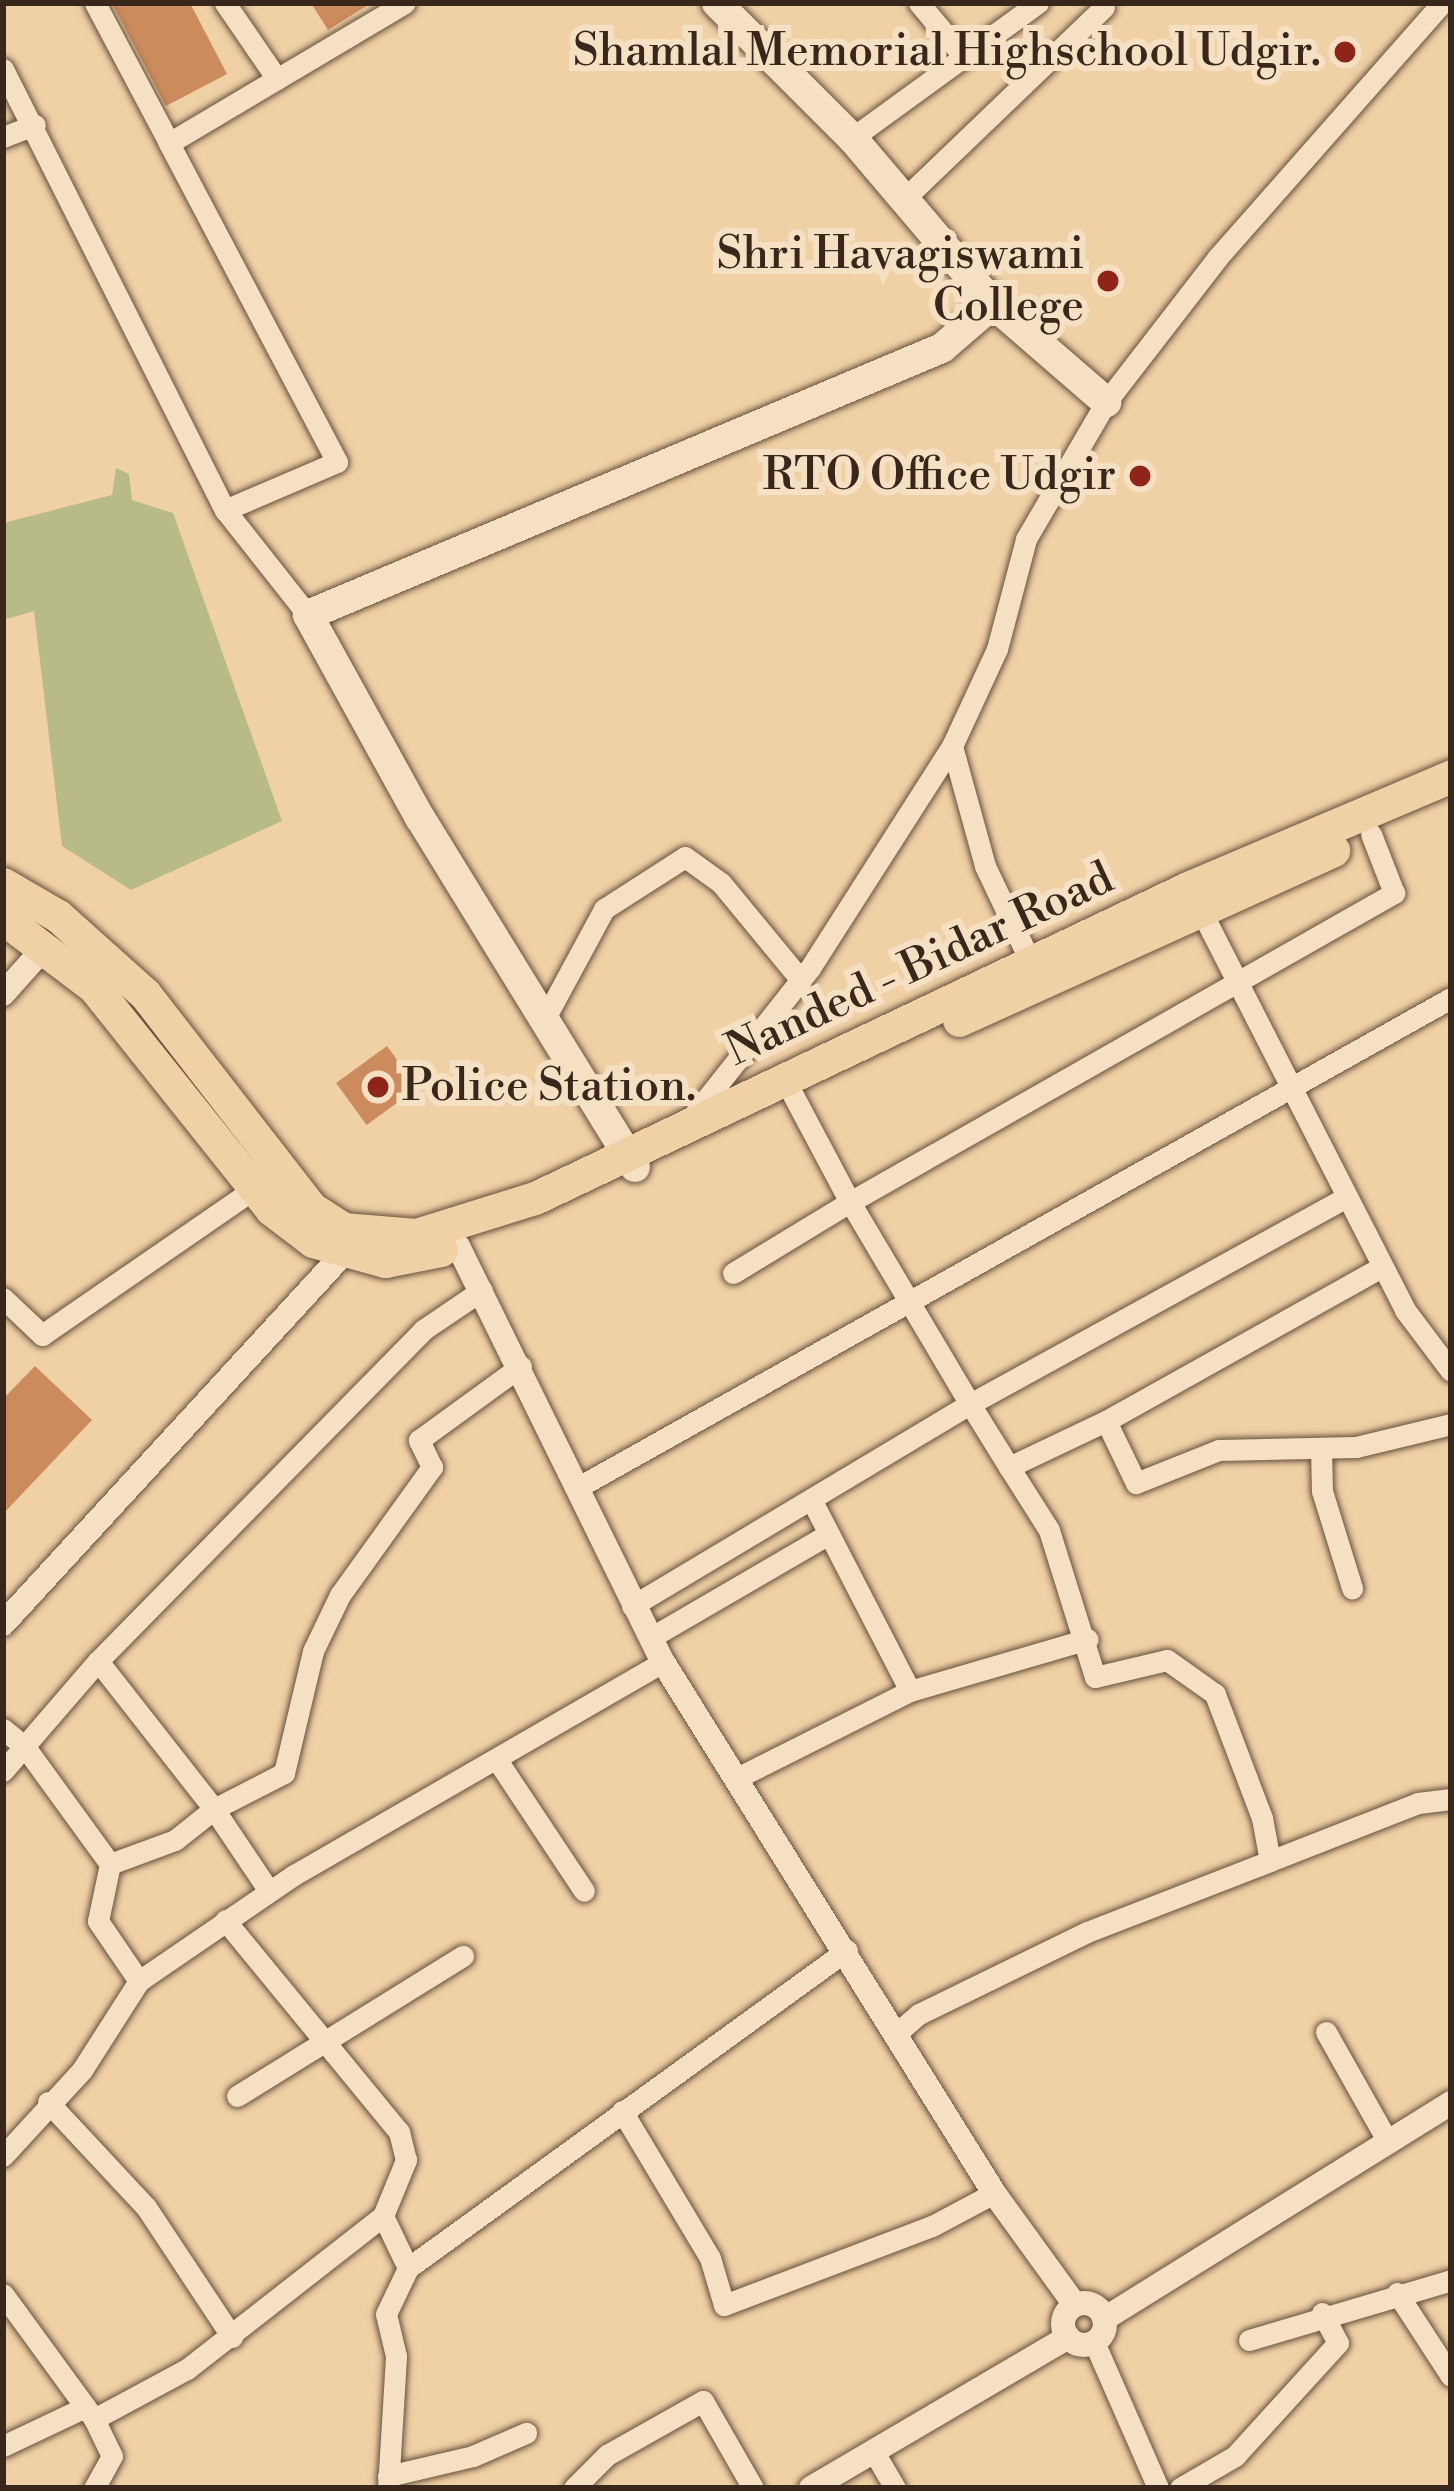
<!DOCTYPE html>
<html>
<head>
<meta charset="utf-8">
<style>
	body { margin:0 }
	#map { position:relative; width:1454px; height:2491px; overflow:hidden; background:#f0d0a5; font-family:"Libre Bodoni",serif }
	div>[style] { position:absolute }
	.green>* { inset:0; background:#b8bb87 }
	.building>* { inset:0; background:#cc8b5d; transform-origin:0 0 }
	.roads { filter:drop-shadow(0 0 3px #67513e) drop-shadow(0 0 3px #67513e) }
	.minor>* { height:21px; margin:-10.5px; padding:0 10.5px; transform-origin:10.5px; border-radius:10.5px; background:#f5e0c4 }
	.tertiary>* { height:24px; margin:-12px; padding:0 12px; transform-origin:12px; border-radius:12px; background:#f5e0c4 }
	.tertiary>.ring { margin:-12px; padding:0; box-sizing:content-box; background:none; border:24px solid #f5e0c4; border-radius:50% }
	.secondary>* { height:30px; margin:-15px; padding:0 15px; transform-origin:15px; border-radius:15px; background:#f5e0c4 }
	.trunk>* { height:33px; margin:-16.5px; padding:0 16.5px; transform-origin:16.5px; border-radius:16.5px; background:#f0d0a5 }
	.dots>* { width:33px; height:33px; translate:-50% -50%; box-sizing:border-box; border:6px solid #f5e0c4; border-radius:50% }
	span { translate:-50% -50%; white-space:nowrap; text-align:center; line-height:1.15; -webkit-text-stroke:12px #f5e0c4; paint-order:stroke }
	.poi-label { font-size:45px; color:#39271b }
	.right { translate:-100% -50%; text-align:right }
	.left { translate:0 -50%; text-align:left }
	.street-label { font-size:45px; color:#39271b }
	.frame { position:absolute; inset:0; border:6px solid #39271b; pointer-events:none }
</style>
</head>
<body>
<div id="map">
	<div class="green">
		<div style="clip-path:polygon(116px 468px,129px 474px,132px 500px,173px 513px,282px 821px,131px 890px,62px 846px,34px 611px,3px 620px,3px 523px,112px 495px)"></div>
	</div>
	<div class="building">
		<div style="clip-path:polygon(112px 3px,190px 3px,227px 74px,166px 106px)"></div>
		<div style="clip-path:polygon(311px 3px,371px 3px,328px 30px)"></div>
		<div style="left:387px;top:1046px;width:52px;height:63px;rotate:54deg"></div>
		<div style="clip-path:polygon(35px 1366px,92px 1420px,3px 1514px,3px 1399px)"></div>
	</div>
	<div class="roads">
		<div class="minor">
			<div style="left:95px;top:3px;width:158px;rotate:62.1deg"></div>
			<div style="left:225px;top:3px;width:92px;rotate:55.6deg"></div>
			<div style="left:919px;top:3px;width:70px;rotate:50.2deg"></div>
			<div style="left:3px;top:69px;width:494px;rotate:63.3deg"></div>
			<div style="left:225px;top:510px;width:134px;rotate:51.7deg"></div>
			<div style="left:3px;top:137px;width:34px;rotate:-21deg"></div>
			<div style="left:852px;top:138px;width:230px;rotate:-36deg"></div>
			<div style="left:904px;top:199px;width:277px;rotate:-43.8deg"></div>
			<div style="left:225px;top:510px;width:122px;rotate:-23.2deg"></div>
			<div style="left:337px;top:462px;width:361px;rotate:-117.8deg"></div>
			<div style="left:169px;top:143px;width:274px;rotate:-30.7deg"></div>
			<div style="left:952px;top:746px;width:124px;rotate:74.6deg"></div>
			<div style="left:985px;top:866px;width:114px;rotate:64.6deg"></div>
			<div style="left:1197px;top:903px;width:457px;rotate:62.9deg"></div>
			<div style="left:1405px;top:1310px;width:76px;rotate:53deg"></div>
			<div style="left:544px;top:1020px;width:126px;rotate:-61.6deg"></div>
			<div style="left:604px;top:909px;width:96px;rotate:-32.7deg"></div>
			<div style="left:685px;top:857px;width:44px;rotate:35.8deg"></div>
			<div style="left:721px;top:883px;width:126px;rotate:50.5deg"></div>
			<div style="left:793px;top:1095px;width:121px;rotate:62deg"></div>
			<div style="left:850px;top:1202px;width:626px;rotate:-29.6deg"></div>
			<div style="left:1394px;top:893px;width:63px;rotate:-111.3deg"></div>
			<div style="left:692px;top:1117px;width:190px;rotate:-51.6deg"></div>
			<div style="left:810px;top:968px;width:264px;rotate:-57.4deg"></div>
			<div style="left:952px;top:746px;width:107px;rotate:-65.1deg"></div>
			<div style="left:997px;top:649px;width:114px;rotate:-75.2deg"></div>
			<div style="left:1026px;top:539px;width:159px;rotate:-59.7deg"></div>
			<div style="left:1106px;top:402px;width:183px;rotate:-52.3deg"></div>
			<div style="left:1218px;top:257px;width:339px;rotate:-48.6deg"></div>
			<div style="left:733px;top:1273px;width:137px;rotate:-31.3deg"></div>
			<div style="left:850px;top:1202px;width:235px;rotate:59.3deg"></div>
			<div style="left:970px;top:1404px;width:429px;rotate:-28.8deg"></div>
			<div style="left:3px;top:1298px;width:54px;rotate:43.5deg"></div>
			<div style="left:42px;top:1335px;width:257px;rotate:-34.6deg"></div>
			<div style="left:1106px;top:1421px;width:316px;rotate:-29.2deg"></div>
			<div style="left:1321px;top:1448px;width:43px;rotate:88.7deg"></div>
			<div style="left:1322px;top:1491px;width:102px;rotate:72.8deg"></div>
			<div style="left:582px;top:1485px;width:996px;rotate:-29.27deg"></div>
			<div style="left:811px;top:1499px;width:216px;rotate:62.7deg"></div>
			<div style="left:632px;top:1606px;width:394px;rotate:-30.9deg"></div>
			<div style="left:970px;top:1404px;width:74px;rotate:58.2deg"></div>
			<div style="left:1009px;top:1467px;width:107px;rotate:-25.4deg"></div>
			<div style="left:1106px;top:1421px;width:69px;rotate:64.2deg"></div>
			<div style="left:1136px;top:1483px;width:89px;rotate:-21.7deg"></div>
			<div style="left:1219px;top:1450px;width:137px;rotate:-1.3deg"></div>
			<div style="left:1356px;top:1447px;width:98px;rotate:-13.6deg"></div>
			<div style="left:650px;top:1638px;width:207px;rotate:-30.2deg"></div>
			<div style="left:98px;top:1661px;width:188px;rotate:51.9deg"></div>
			<div style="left:214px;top:1809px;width:50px;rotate:141.5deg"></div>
			<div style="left:175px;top:1840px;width:69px;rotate:159.7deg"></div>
			<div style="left:110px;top:1864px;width:58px;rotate:101.9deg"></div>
			<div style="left:98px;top:1921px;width:73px;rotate:55.7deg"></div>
			<div style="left:3px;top:1729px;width:28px;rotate:39deg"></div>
			<div style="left:25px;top:1747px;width:145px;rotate:54deg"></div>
			<div style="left:497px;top:1760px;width:157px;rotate:56.4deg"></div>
			<div style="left:3px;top:1771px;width:145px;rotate:-49.2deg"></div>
			<div style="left:98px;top:1661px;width:464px;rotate:-45.5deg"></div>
			<div style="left:423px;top:1330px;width:71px;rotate:-34.1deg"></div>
			<div style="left:739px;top:1777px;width:191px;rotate:-26.7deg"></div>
			<div style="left:910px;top:1691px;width:185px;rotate:-16.3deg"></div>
			<div style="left:1270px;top:1861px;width:159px;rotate:-21.4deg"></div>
			<div style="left:1418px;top:1803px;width:33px;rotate:-7deg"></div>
			<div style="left:269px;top:1891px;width:99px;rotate:-123.9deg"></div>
			<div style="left:214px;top:1809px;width:79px;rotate:-27.2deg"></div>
			<div style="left:284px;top:1773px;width:125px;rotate:-76.6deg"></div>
			<div style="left:313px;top:1651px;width:62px;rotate:-64.3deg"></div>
			<div style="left:340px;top:1595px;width:158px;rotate:-54.3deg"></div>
			<div style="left:432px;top:1467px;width:30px;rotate:-116deg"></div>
			<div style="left:419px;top:1440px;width:126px;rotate:-36deg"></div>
			<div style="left:898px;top:2032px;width:28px;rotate:-41deg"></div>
			<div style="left:919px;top:2014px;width:187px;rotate:-26deg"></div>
			<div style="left:1087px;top:1932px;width:196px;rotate:-21.2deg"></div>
			<div style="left:1270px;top:1861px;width:44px;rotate:-100.5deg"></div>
			<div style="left:1262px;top:1818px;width:133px;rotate:-110.8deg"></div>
			<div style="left:1215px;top:1694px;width:59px;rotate:-144.7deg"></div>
			<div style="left:1167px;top:1660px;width:74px;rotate:166.7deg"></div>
			<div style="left:1095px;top:1677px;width:154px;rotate:-107.4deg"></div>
			<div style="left:1049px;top:1530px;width:75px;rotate:-122.4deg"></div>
			<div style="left:1326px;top:2032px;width:126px;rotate:60.6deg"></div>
			<div style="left:237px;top:2096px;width:266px;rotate:-31.8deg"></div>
			<div style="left:48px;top:2102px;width:144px;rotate:47deg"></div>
			<div style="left:146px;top:2207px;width:156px;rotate:56.5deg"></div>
			<div style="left:622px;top:2111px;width:171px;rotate:59.1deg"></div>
			<div style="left:710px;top:2258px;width:49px;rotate:73.4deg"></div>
			<div style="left:724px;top:2305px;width:222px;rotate:-20.8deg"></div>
			<div style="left:932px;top:2226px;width:70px;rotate:-28deg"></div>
			<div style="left:3px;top:2156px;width:117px;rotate:-47.4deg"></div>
			<div style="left:82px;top:2070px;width:106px;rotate:-57.4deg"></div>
			<div style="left:139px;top:1981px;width:188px;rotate:-34.4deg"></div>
			<div style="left:294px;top:1875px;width:426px;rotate:-30deg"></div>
			<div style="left:383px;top:2216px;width:58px;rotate:64.3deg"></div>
			<div style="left:1397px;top:2293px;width:99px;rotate:57deg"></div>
			<div style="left:3px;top:2294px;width:155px;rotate:53.9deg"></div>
			<div style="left:94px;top:2419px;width:41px;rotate:64.1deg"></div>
			<div style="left:112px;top:2456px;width:37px;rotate:119deg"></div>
			<div style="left:1249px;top:2340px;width:211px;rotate:-16.5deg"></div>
			<div style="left:1094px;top:2342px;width:159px;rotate:66.3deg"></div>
			<div style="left:94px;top:2419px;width:106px;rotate:-28.3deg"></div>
			<div style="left:187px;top:2369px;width:249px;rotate:-38deg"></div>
			<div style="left:383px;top:2216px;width:61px;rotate:-67.7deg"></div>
			<div style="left:406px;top:2160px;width:29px;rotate:-104deg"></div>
			<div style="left:399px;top:2132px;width:274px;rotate:-129.4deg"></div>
			<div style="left:3px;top:2446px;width:91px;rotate:-25.4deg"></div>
			<div style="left:874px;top:2452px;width:42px;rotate:59.7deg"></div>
			<div style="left:388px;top:2476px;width:87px;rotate:-13.2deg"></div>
			<div style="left:473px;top:2456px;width:58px;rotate:-23.5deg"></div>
			<div style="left:388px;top:2488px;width:132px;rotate:-86.5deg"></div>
			<div style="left:396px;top:2356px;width:43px;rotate:-103.4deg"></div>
			<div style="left:386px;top:2314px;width:51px;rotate:-64.4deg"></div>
			<div style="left:408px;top:2268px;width:542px;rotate:-35.92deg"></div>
			<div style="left:574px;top:2488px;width:47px;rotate:-45deg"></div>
			<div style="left:607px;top:2455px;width:110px;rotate:-29.4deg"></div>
			<div style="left:703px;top:2401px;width:100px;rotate:60.1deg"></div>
			<div style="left:1180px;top:2488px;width:64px;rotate:-30.2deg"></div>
			<div style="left:1235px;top:2456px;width:153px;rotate:-47.7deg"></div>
			<div style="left:1338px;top:2343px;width:34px;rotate:-118deg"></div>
		</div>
		<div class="tertiary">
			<div style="left:3px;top:994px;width:62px;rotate:-48.3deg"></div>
			<div style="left:458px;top:1246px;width:464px;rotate:63.8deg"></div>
			<div style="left:663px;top:1662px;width:626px;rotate:58.06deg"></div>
			<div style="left:994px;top:2193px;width:138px;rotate:54.1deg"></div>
			<div style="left:3px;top:1624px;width:502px;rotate:-47.42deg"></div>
			<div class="ring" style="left:1063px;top:2303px;width:18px;height:18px"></div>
			<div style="left:1104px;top:2319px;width:409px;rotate:-31.9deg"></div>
			<div style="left:811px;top:2488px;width:298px;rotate:-30.4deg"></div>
		</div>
		<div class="secondary">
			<div style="left:993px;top:304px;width:150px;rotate:40.9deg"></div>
			<div style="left:635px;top:1167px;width:410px;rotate:-121.6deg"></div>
			<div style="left:420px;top:818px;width:232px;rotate:-118.9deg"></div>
			<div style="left:308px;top:615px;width:688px;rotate:-22.84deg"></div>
			<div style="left:942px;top:348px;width:67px;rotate:-40.8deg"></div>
			<div style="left:993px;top:304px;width:218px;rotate:-130.3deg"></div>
			<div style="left:852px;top:138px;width:191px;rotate:-135deg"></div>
		</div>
		<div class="trunk">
			<div style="left:3px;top:884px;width:64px;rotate:30.2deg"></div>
			<div style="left:58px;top:916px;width:117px;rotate:41.9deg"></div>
			<div style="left:145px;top:994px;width:271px;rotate:52.2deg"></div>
			<div style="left:311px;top:1208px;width:38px;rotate:33deg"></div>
			<div style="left:343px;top:1229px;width:73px;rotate:4.7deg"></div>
			<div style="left:416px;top:1235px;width:125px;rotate:-17.3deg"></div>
			<div style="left:535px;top:1198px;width:725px;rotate:-25.4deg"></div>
			<div style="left:1190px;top:887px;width:284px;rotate:-23deg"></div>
			<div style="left:3px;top:918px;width:114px;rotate:37.2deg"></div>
			<div style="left:94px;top:987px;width:284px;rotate:51.4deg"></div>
			<div style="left:271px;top:1209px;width:53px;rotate:37.3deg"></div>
			<div style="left:313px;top:1241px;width:75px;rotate:15.5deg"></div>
			<div style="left:385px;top:1261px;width:57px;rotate:-11.1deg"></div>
			<div style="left:959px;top:1020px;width:411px;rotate:-24.4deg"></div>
		</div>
	</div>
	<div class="dots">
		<div style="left:1345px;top:52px;background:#8f2418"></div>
		<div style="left:1108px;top:281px;background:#8f2418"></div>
		<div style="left:1140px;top:476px;background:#8f2418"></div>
		<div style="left:378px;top:1087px;background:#8f2418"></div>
	</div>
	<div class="poi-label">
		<span class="right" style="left:1321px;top:52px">Shamlal Memorial Highschool Udgir.</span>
		<span class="right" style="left:1084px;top:281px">Shri Havagiswami<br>College</span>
		<span class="right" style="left:1116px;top:476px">RTO Office Udgir</span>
		<span class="left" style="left:402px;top:1087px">Police Station.</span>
	</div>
	<div class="street-label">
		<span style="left:920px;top:965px;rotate:-25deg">Nanded - Bidar Road</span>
	</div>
	<div class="frame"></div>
</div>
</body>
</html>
